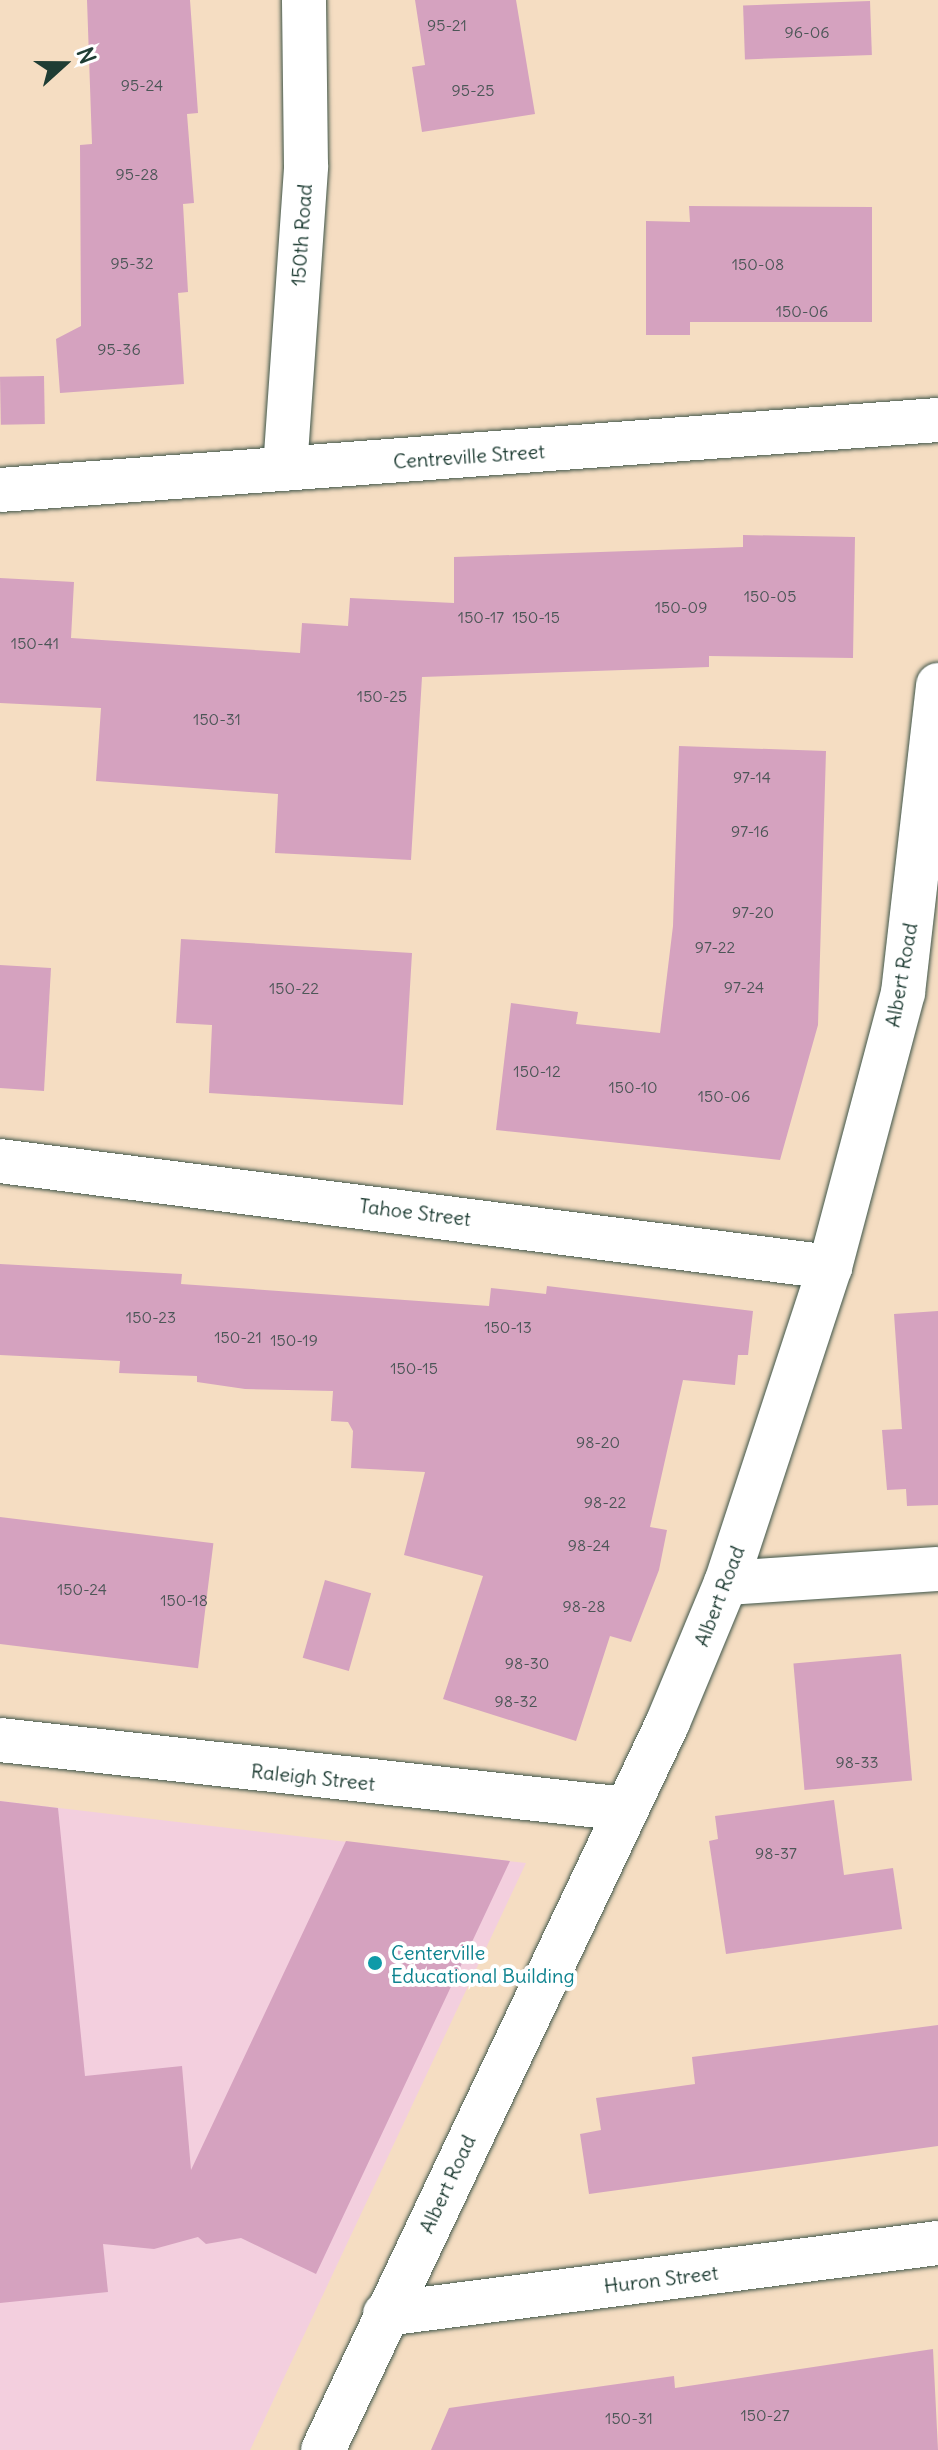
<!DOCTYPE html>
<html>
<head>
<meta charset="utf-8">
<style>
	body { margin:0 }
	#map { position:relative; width:938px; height:2450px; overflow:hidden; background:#f5ddc2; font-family:Delius,sans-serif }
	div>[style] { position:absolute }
	.built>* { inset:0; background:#f3cfde }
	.building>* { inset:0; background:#d5a2bf; transform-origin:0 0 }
	.roads { filter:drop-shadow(0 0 2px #3f5549) drop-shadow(0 0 2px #3f5549) }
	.minor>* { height:44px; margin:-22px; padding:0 22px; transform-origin:22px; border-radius:22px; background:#fff }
	.dots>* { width:22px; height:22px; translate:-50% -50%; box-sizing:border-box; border:4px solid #fff; border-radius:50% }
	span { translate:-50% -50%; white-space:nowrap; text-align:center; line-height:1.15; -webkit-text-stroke:8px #fff; paint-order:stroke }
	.number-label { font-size:16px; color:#4c5657 }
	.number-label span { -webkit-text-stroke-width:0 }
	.street-label { font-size:20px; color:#1f3d34 }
	.culture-label { font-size:20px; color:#0d838f }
	.left { translate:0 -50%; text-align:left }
	.north { position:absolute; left:24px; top:24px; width:80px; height:80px; -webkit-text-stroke:6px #fff; paint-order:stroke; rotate:69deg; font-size:22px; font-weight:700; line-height:32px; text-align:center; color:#1f3d34 }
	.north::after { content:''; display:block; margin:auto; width:28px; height:36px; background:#1f3d34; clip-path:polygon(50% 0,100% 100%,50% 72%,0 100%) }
</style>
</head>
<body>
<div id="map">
	<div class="built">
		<div style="clip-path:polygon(0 1801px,526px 1863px,250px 2450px,0 2450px)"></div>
	</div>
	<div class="building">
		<div style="clip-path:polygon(87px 0,190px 0,198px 113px,187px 114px,194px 203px,183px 204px,188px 292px,178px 293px,184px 384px,60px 393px,56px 339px,81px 326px,80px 145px,92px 144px)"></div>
		<div style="clip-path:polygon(415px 0,516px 0,535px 114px,422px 132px,412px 67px,425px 65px)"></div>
		<div style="left:870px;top:1px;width:54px;height:127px;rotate:88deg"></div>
		<div style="clip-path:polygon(689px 206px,872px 207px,872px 322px,690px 322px,690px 335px,646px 335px,646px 221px,690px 222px)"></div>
		<div style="left:44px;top:376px;width:48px;height:44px;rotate:89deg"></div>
		<div style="clip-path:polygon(743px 535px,855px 537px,853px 658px,709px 656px,709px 667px,422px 677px,411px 860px,275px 853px,278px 794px,96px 781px,101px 708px,0 703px,0 578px,74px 582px,71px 638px,300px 653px,302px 623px,348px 626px,350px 598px,454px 603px,454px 557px,743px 547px)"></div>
		<div style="clip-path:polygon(679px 746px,826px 751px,818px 1025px,780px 1160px,496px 1130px,511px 1003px,578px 1012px,576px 1024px,660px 1033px,673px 926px)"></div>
		<div style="clip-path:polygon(181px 939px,412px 953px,403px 1105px,209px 1093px,212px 1025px,176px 1023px)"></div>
		<div style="clip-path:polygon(0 965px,51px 968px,44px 1091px,0 1088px)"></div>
		<div style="clip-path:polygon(0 1264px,182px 1274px,181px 1284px,489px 1306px,491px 1288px,546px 1294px,547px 1286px,753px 1311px,748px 1355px,738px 1355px,735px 1385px,683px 1380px,650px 1527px,667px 1530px,659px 1570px,631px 1642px,610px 1636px,576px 1741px,443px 1699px,483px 1576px,404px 1555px,425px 1472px,351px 1468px,353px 1431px,348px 1422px,331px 1421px,333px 1391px,245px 1389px,197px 1382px,197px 1376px,119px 1373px,120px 1361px,0 1355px)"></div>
		<div style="clip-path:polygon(938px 1311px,938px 1505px,907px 1506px,906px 1489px,887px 1490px,882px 1430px,902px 1429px,894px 1314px)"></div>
		<div style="left:0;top:1517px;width:215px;height:126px;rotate:7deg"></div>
		<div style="left:325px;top:1580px;width:48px;height:81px;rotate:16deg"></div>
		<div style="left:901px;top:1654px;width:127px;height:108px;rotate:85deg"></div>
		<div style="clip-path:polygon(834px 1800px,844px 1875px,893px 1868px,902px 1929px,726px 1954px,709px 1841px,718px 1839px,715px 1816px)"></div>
		<div style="clip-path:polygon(0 1801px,58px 1808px,85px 2076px,182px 2066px,191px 2170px,346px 1841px,510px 1861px,316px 2274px,241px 2238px,206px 2244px,198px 2237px,154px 2249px,103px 2244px,108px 2292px,0 2303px)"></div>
		<div style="clip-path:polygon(938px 2025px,938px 2146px,589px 2194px,580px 2134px,601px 2130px,596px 2098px,695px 2084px,692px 2057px)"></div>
		<div style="clip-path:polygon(933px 2349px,938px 2450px,431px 2450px,449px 2408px,674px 2376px,675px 2388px)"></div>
	</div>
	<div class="roads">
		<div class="minor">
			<div style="left:285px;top:469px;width:304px;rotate:-86deg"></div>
			<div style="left:306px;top:166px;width:166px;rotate:-90.7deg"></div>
			<div style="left:0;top:490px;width:941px;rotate:-4.27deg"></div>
			<div style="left:0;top:1161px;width:837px;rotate:7.28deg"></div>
			<div style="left:726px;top:1583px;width:212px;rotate:-3.8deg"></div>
			<div style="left:0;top:1740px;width:630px;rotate:6.29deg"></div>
			<div style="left:385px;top:2314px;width:558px;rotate:-7.32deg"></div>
			<div style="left:323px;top:2450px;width:806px;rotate:-64.64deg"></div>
			<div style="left:668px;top:1722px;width:151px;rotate:-67.4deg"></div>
			<div style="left:726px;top:1583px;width:333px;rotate:-71.8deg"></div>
			<div style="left:830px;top:1267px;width:284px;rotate:-75.1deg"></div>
			<div style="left:903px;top:993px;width:310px;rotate:-83.5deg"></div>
		</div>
	</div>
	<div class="dots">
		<div style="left:375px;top:1963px;background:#0f9aa8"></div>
	</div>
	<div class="number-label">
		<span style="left:447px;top:25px">95-21</span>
		<span style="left:807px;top:32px">96-06</span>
		<span style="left:142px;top:85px">95-24</span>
		<span style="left:473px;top:90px">95-25</span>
		<span style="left:137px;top:174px">95-28</span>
		<span style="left:132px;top:263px">95-32</span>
		<span style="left:758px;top:264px">150-08</span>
		<span style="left:802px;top:311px">150-06</span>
		<span style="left:119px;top:349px">95-36</span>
		<span style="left:770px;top:596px">150-05</span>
		<span style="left:681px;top:607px">150-09</span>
		<span style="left:481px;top:617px">150-17</span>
		<span style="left:536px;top:617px">150-15</span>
		<span style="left:35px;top:643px">150-41</span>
		<span style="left:382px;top:696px">150-25</span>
		<span style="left:217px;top:719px">150-31</span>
		<span style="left:752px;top:777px">97-14</span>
		<span style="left:750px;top:831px">97-16</span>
		<span style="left:753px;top:912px">97-20</span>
		<span style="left:715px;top:947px">97-22</span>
		<span style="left:744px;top:987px">97-24</span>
		<span style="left:294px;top:988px">150-22</span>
		<span style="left:537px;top:1071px">150-12</span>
		<span style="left:633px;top:1087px">150-10</span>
		<span style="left:724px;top:1096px">150-06</span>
		<span style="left:151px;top:1317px">150-23</span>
		<span style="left:508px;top:1327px">150-13</span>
		<span style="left:238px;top:1337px">150-21</span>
		<span style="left:294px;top:1340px">150-19</span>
		<span style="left:414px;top:1368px">150-15</span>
		<span style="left:598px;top:1442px">98-20</span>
		<span style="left:605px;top:1502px">98-22</span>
		<span style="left:589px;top:1545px">98-24</span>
		<span style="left:82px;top:1589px">150-24</span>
		<span style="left:184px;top:1600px">150-18</span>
		<span style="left:584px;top:1606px">98-28</span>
		<span style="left:527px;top:1663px">98-30</span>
		<span style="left:516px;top:1701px">98-32</span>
		<span style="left:857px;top:1762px">98-33</span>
		<span style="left:776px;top:1853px">98-37</span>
		<span style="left:765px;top:2415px">150-27</span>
		<span style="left:629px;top:2418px">150-31</span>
	</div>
	<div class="street-label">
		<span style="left:301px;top:235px;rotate:-86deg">150th Road</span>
		<span style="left:469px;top:456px;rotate:-4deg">Centreville Street</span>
		<span style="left:901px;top:975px;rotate:-80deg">Albert Road</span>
		<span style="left:415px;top:1212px;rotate:7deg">Tahoe Street</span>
		<span style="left:719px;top:1596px;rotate:-69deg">Albert Road</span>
		<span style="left:313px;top:1777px;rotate:6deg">Raleigh Street</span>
		<span style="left:447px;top:2184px;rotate:-65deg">Albert Road</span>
		<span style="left:661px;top:2279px;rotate:-7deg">Huron Street</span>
	</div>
	<div class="culture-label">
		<span class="left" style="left:391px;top:1964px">Centerville<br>Educational Building</span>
	</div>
	<div class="north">N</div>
</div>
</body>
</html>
